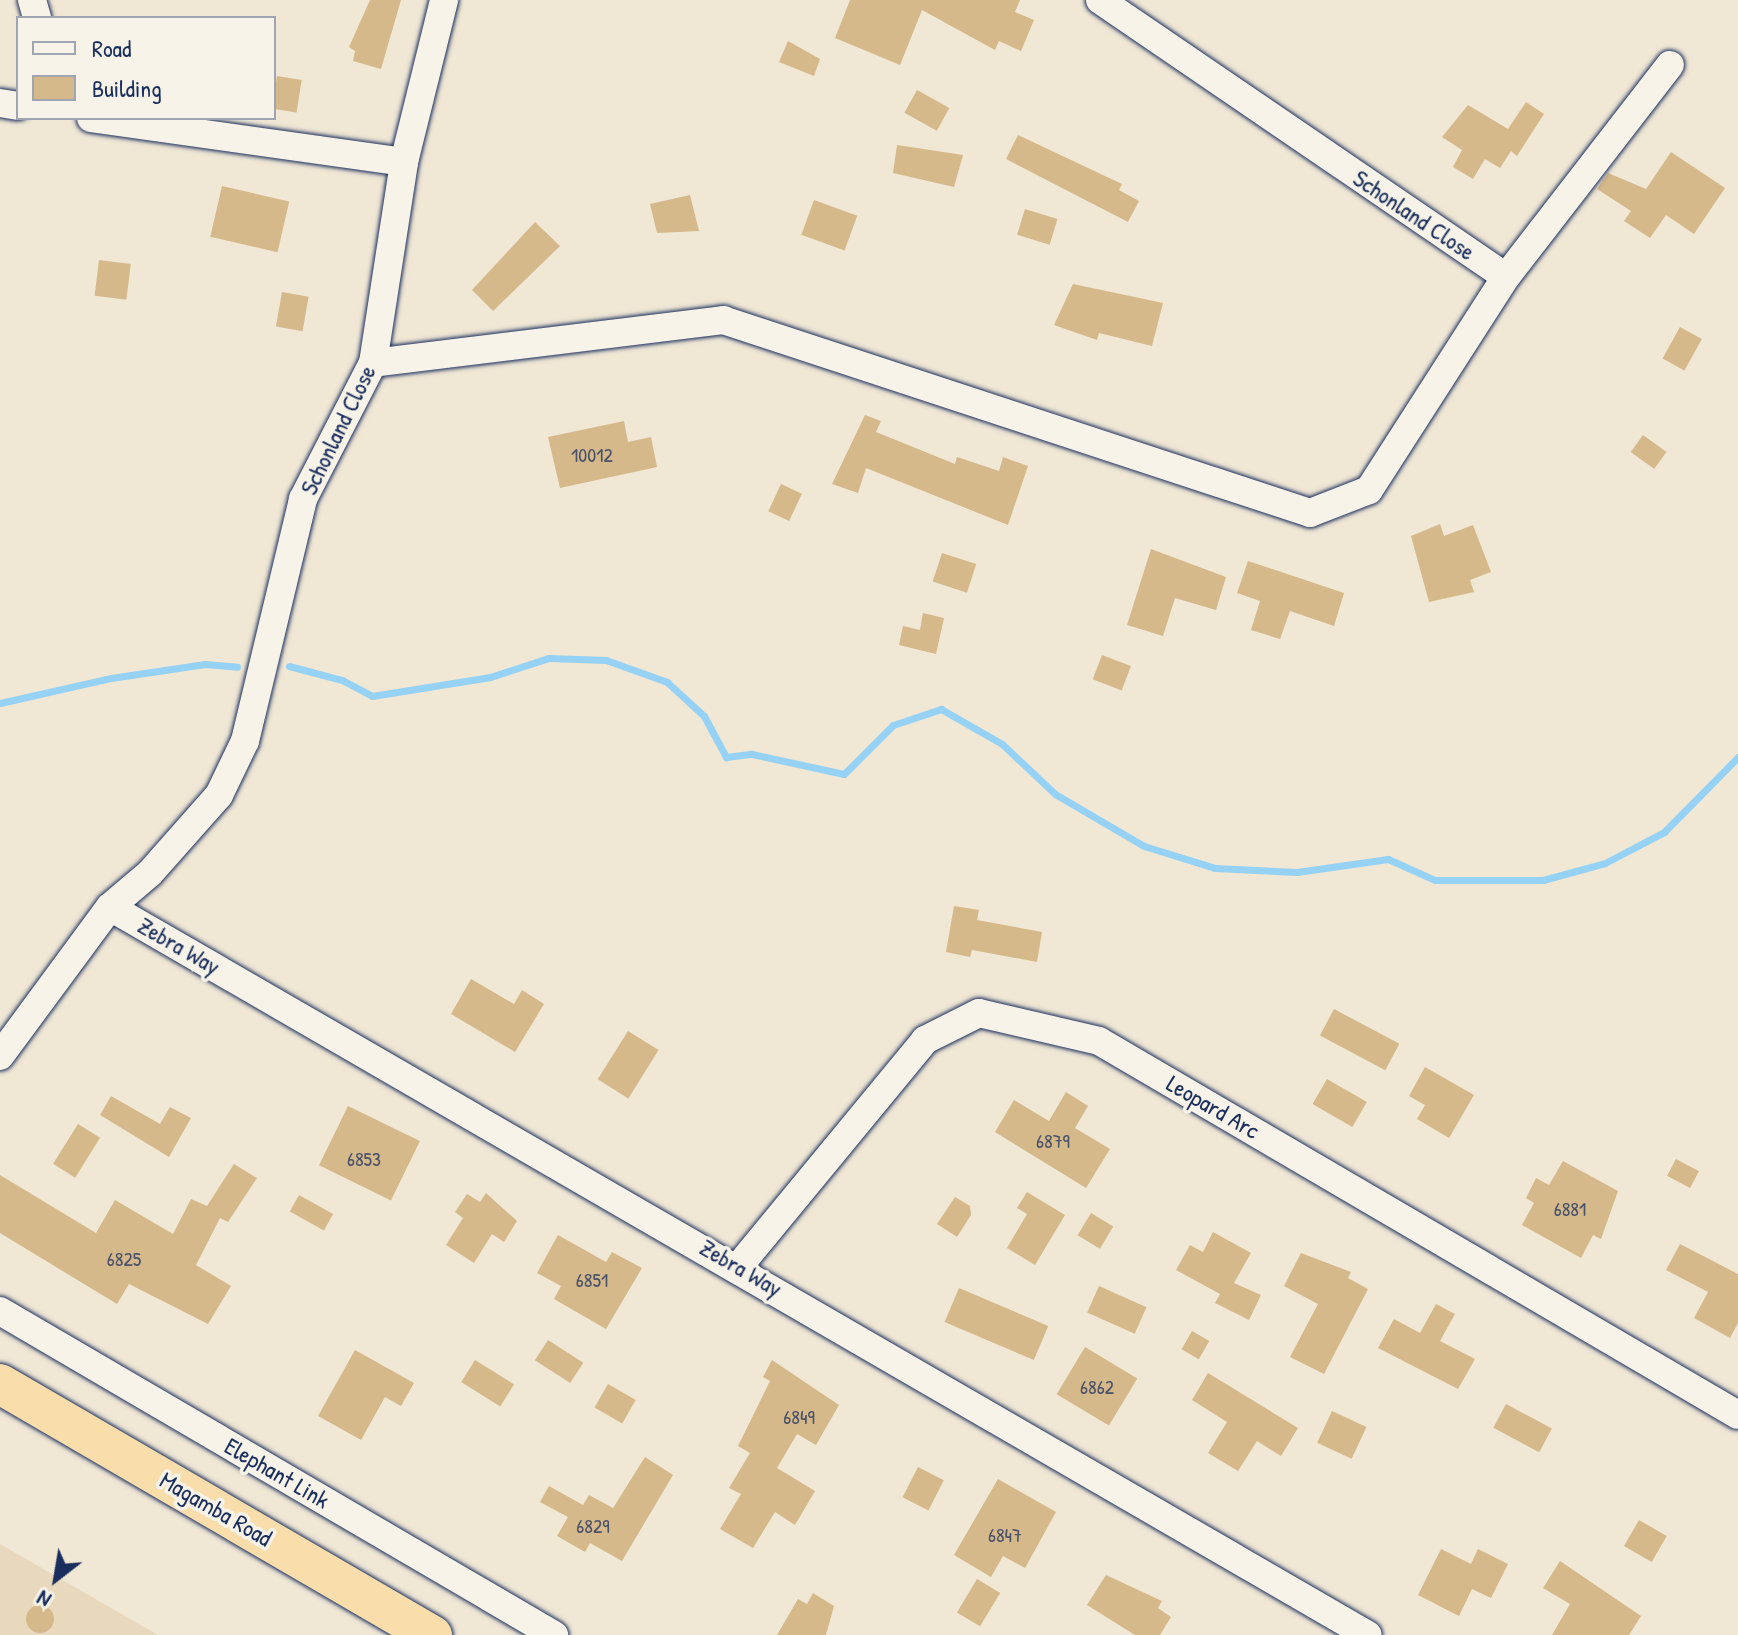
<!DOCTYPE html>
<html>
<head>
<meta charset="utf-8">
<style>
	body { margin:0 }
	#map { position:relative; width:1738px; height:1635px; overflow:hidden; background:#f0e7d5; font-family:"Patrick Hand",sans-serif }
	div>[style] { position:absolute }
	.built>* { inset:0; background:#e8d9be }
	.stream>* { height:7px; margin:-3.5px; padding:0 3.5px; transform-origin:3.5px; border-radius:3.5px; background:#95d2f6 }
	.building>* { inset:0; background:#d5b98a; transform-origin:0 0 }
	.round { border-radius:50% }
	.roads { filter:drop-shadow(0 0 2px #1b2f5e) drop-shadow(0 0 2px #1b2f5e) }
	.minor>* { height:28px; margin:-14px; padding:0 14px; transform-origin:14px; border-radius:14px; background:#f7f3e8 }
	.highway>* { height:40px; margin:-20px; padding:0 20px; transform-origin:20px; border-radius:20px; background:#f9ddab }
	span { translate:-50% -50%; white-space:nowrap; text-align:center; line-height:1.15; -webkit-text-stroke:7px #f7f3e8; paint-order:stroke }
	.number-label { font-size:20px; color:#4a5269 }
	.number-label span { -webkit-text-stroke-width:0 }
	.street-label { font-size:24px; color:#1b2f5e }
	.legend { position:absolute; left:16px; top:16px; width:260px; height:104px; box-sizing:border-box; background:#f7f3e8; border:2px solid #9fa5b1; margin:0; padding:10px 14px; list-style:none; font-size:24px; color:#1b2f5e }
	.legend li { display:flex; align-items:center; gap:16px; height:40px }
	.legend b { width:40px; border:2px solid #9fa5b1 }
	.north { position:absolute; left:16px; top:1539px; width:80px; height:80px; -webkit-text-stroke:6px #f7f3e8; paint-order:stroke; rotate:211deg; font-size:22px; font-weight:700; line-height:32px; text-align:center; color:#1b2f5e }
	.north::after { content:''; display:block; margin:auto; width:28px; height:36px; background:#1b2f5e; clip-path:polygon(50% 0,100% 100%,50% 72%,0 100%) }
</style>
</head>
<body>
<div id="map">
	<div class="built">
		<div style="clip-path:polygon(0 1544px,158px 1635px,0 1635px)"></div>
	</div>
	<div class="stream">
		<div style="left:289px;top:666px;width:55px;rotate:14.8deg"></div>
		<div style="left:342px;top:680px;width:34px;rotate:28deg"></div>
		<div style="left:372px;top:696px;width:120px;rotate:-9.1deg"></div>
		<div style="left:490px;top:677px;width:62px;rotate:-17.9deg"></div>
		<div style="left:549px;top:658px;width:57px;rotate:2deg"></div>
		<div style="left:606px;top:660px;width:65px;rotate:19.8deg"></div>
		<div style="left:667px;top:682px;width:50px;rotate:42.6deg"></div>
		<div style="left:704px;top:716px;width:47px;rotate:61.8deg"></div>
		<div style="left:726px;top:757px;width:26px;rotate:-7deg"></div>
		<div style="left:752px;top:754px;width:94px;rotate:12.3deg"></div>
		<div style="left:844px;top:774px;width:69px;rotate:-45deg"></div>
		<div style="left:893px;top:725px;width:51px;rotate:-18.4deg"></div>
		<div style="left:941px;top:709px;width:70px;rotate:29.8deg"></div>
		<div style="left:1002px;top:744px;width:73px;rotate:43.3deg"></div>
		<div style="left:1055px;top:794px;width:103px;rotate:30.3deg"></div>
		<div style="left:1144px;top:846px;width:74px;rotate:17.2deg"></div>
		<div style="left:1215px;top:868px;width:82px;rotate:2.8deg"></div>
		<div style="left:1297px;top:872px;width:92px;rotate:-8.1deg"></div>
		<div style="left:1388px;top:859px;width:51px;rotate:24.1deg"></div>
		<div style="left:1435px;top:880px;width:108px"></div>
		<div style="left:1543px;top:880px;width:64px;rotate:-15.3deg"></div>
		<div style="left:1605px;top:863px;width:67px;rotate:-27.7deg"></div>
		<div style="left:1664px;top:832px;width:105px;rotate:-45.4deg"></div>
		<div style="left:0;top:703px;width:114px;rotate:-12.7deg"></div>
		<div style="left:111px;top:678px;width:95px;rotate:-8.5deg"></div>
		<div style="left:205px;top:664px;width:32px;rotate:5deg"></div>
	</div>
	<div class="building">
		<div style="clip-path:polygon(370px 0,401px 0,381px 69px,353px 61px,355px 51px,349px 47px)"></div>
		<div style="clip-path:polygon(850px 0,1020px 0,1015px 12px,1034px 20px,1021px 51px,999px 41px,995px 50px,922px 10px,900px 65px,835px 38px)"></div>
		<div style="clip-path:polygon(788px 41px,820px 59px,814px 76px,779px 62px)"></div>
		<div style="left:277px;top:76px;width:25px;height:33px;rotate:9deg"></div>
		<div style="left:917px;top:90px;width:37px;height:26px;rotate:29deg"></div>
		<div style="clip-path:polygon(1526px 102px,1544px 114px,1517px 156px,1511px 151px,1500px 168px,1485px 159px,1473px 179px,1453px 167px,1462px 150px,1442px 137px,1468px 105px,1508px 129px)"></div>
		<div style="clip-path:polygon(1018px 135px,1122px 184px,1119px 190px,1139px 201px,1128px 222px,1006px 159px)"></div>
		<div style="clip-path:polygon(897px 145px,963px 155px,954px 187px,893px 173px)"></div>
		<div style="clip-path:polygon(1671px 152px,1725px 188px,1694px 234px,1666px 215px,1650px 238px,1624px 221px,1631px 211px,1597px 189px,1608px 173px,1646px 189px)"></div>
		<div style="left:222px;top:186px;width:69px;height:52px;rotate:13deg"></div>
		<div style="clip-path:polygon(690px 195px,699px 231px,657px 233px,650px 204px)"></div>
		<div style="left:814px;top:200px;width:46px;height:37px;rotate:20deg"></div>
		<div style="left:1025px;top:209px;width:34px;height:27px;rotate:17deg"></div>
		<div style="clip-path:polygon(535px 222px,560px 246px,493px 311px,472px 290px)"></div>
		<div style="left:99px;top:260px;width:32px;height:36px;rotate:7deg"></div>
		<div style="clip-path:polygon(1073px 284px,1163px 303px,1152px 346px,1099px 333px,1097px 340px,1054px 325px)"></div>
		<div style="left:282px;top:292px;width:27px;height:35px;rotate:10deg"></div>
		<div style="left:1680px;top:327px;width:25px;height:36px;rotate:29deg"></div>
		<div style="clip-path:polygon(865px 415px,881px 421px,876px 432px,955px 464px,957px 457px,999px 471px,1003px 457px,1028px 466px,1008px 525px,866px 468px,858px 493px,832px 484px)"></div>
		<div style="clip-path:polygon(624px 421px,628px 442px,651px 437px,657px 467px,560px 488px,548px 437px)"></div>
		<div style="left:1643px;top:435px;width:29px;height:21px;rotate:36deg"></div>
		<div style="left:781px;top:484px;width:23px;height:30px;rotate:25deg"></div>
		<div style="clip-path:polygon(1440px 524px,1444px 536px,1473px 525px,1491px 572px,1470px 580px,1474px 592px,1429px 602px,1411px 536px)"></div>
		<div style="clip-path:polygon(1151px 549px,1226px 577px,1216px 610px,1175px 598px,1163px 636px,1127px 625px)"></div>
		<div style="left:942px;top:553px;width:36px;height:30px;rotate:18deg"></div>
		<div style="clip-path:polygon(1248px 561px,1344px 593px,1334px 626px,1290px 611px,1280px 639px,1251px 630px,1260px 601px,1237px 593px)"></div>
		<div style="clip-path:polygon(923px 613px,944px 618px,936px 654px,899px 645px,903px 626px,920px 630px)"></div>
		<div style="left:1102px;top:655px;width:31px;height:26px;rotate:21deg"></div>
		<div style="clip-path:polygon(954px 906px,979px 910px,977px 920px,1042px 932px,1037px 962px,972px 950px,970px 957px,946px 952px)"></div>
		<div style="clip-path:polygon(471px 979px,514px 1004px,522px 990px,544px 1004px,515px 1052px,451px 1014px)"></div>
		<div style="left:1334px;top:1009px;width:74px;height:30px;rotate:28deg"></div>
		<div style="left:628px;top:1031px;width:36px;height:57px;rotate:32deg"></div>
		<div style="clip-path:polygon(1425px 1067px,1474px 1095px,1449px 1138px,1417px 1119px,1425px 1105px,1409px 1096px)"></div>
		<div style="left:1327px;top:1079px;width:46px;height:29px;rotate:30deg"></div>
		<div style="clip-path:polygon(1066px 1092px,1088px 1106px,1075px 1128px,1110px 1149px,1086px 1188px,995px 1132px,1014px 1100px,1049px 1121px)"></div>
		<div style="clip-path:polygon(111px 1096px,160px 1124px,170px 1107px,191px 1118px,169px 1157px,100px 1115px)"></div>
		<div style="left:348px;top:1106px;width:80px;height:66px;rotate:26deg"></div>
		<div style="left:78px;top:1124px;width:26px;height:47px;rotate:32deg"></div>
		<div style="left:1676px;top:1159px;width:26px;height:19px;rotate:28deg"></div>
		<div style="clip-path:polygon(1563px 1161px,1618px 1191px,1601px 1239px,1593px 1235px,1581px 1258px,1522px 1225px,1534px 1203px,1526px 1198px,1536px 1178px,1549px 1185px)"></div>
		<div style="clip-path:polygon(234px 1164px,257px 1178px,228px 1222px,220px 1218px,196px 1265px,231px 1286px,208px 1324px,129px 1284px,117px 1304px,0 1233px,0 1175px,96px 1233px,115px 1200px,173px 1234px,191px 1199px,207px 1206px)"></div>
		<div style="clip-path:polygon(1027px 1192px,1065px 1215px,1035px 1265px,1007px 1248px,1027px 1214px,1017px 1208px)"></div>
		<div style="clip-path:polygon(486px 1193px,517px 1221px,504px 1242px,492px 1234px,474px 1263px,446px 1245px,463px 1218px,455px 1212px,467px 1194px,480px 1202px)"></div>
		<div style="left:299px;top:1195px;width:39px;height:19px;rotate:29deg"></div>
		<div style="clip-path:polygon(955px 1197px,970px 1206px,971px 1215px,957px 1237px,937px 1224px)"></div>
		<div style="left:1091px;top:1213px;width:26px;height:26px;rotate:31deg"></div>
		<div style="clip-path:polygon(1213px 1232px,1251px 1253px,1234px 1283px,1261px 1295px,1249px 1320px,1215px 1303px,1220px 1294px,1176px 1270px,1190px 1245px,1203px 1252px)"></div>
		<div style="clip-path:polygon(558px 1235px,606px 1262px,612px 1252px,642px 1268px,606px 1329px,554px 1299px,561px 1286px,537px 1273px)"></div>
		<div style="clip-path:polygon(1680px 1244px,1738px 1274px,1738px 1323px,1730px 1338px,1694px 1318px,1708px 1292px,1666px 1270px)"></div>
		<div style="clip-path:polygon(1301px 1253px,1351px 1272px,1348px 1278px,1368px 1289px,1324px 1374px,1290px 1357px,1318px 1304px,1284px 1286px)"></div>
		<div style="left:1099px;top:1286px;width:52px;height:29px;rotate:24deg"></div>
		<div style="left:959px;top:1288px;width:97px;height:37px;rotate:23deg"></div>
		<div style="clip-path:polygon(1436px 1304px,1455px 1314px,1440px 1341px,1475px 1359px,1458px 1389px,1378px 1348px,1394px 1319px,1420px 1333px)"></div>
		<div style="left:1192px;top:1331px;width:20px;height:21px;rotate:30deg"></div>
		<div style="left:548px;top:1340px;width:42px;height:24px;rotate:33deg"></div>
		<div style="left:1085px;top:1347px;width:61px;height:55px;rotate:31deg"></div>
		<div style="clip-path:polygon(355px 1350px,414px 1383px,401px 1406px,385px 1397px,361px 1440px,318px 1416px)"></div>
		<div style="left:475px;top:1360px;width:46px;height:26px;rotate:32deg"></div>
		<div style="clip-path:polygon(772px 1360px,839px 1405px,816px 1445px,797px 1434px,777px 1468px,815px 1491px,795px 1525px,775px 1512px,753px 1548px,720px 1529px,741px 1494px,729px 1488px,750px 1453px,738px 1446px,770px 1381px,763px 1377px)"></div>
		<div style="clip-path:polygon(1208px 1373px,1298px 1428px,1281px 1456px,1257px 1441px,1238px 1471px,1208px 1453px,1227px 1422px,1192px 1400px)"></div>
		<div style="left:608px;top:1384px;width:32px;height:27px;rotate:30deg"></div>
		<div style="left:1506px;top:1404px;width:52px;height:27px;rotate:28deg"></div>
		<div style="left:1332px;top:1411px;width:38px;height:35px;rotate:25deg"></div>
		<div style="clip-path:polygon(645px 1457px,673px 1475px,622px 1561px,590px 1543px,585px 1552px,557px 1536px,568px 1517px,540px 1502px,549px 1486px,583px 1505px,589px 1495px,613px 1508px)"></div>
		<div style="left:918px;top:1467px;width:29px;height:34px;rotate:27deg"></div>
		<div style="clip-path:polygon(998px 1479px,1056px 1512px,1025px 1568px,1003px 1556px,991px 1577px,954px 1555px)"></div>
		<div style="left:1639px;top:1520px;width:32px;height:30px;rotate:30deg"></div>
		<div style="clip-path:polygon(1441px 1549px,1471px 1564px,1478px 1549px,1508px 1564px,1491px 1598px,1472px 1589px,1459px 1616px,1418px 1595px)"></div>
		<div style="clip-path:polygon(1560px 1561px,1641px 1616px,1629px 1635px,1552px 1635px,1570px 1604px,1543px 1588px)"></div>
		<div style="clip-path:polygon(1106px 1575px,1162px 1601px,1158px 1608px,1171px 1617px,1160px 1635px,1135px 1635px,1087px 1605px)"></div>
		<div style="left:977px;top:1579px;width:27px;height:39px;rotate:31deg"></div>
		<div style="clip-path:polygon(813px 1593px,834px 1606px,826px 1635px,777px 1635px,798px 1599px,807px 1604px)"></div>
		<div class="round" style="left:26px;top:1605px;width:28px;height:28px"></div>
	</div>
	<div class="roads">
		<div class="minor">
			<div style="left:32px;top:0;width:19px;rotate:74deg"></div>
			<div style="left:1100px;top:0;width:491px;rotate:34.3deg"></div>
			<div style="left:1506px;top:277px;width:268px;rotate:-52.3deg"></div>
			<div style="left:0;top:103px;width:18px;rotate:9deg"></div>
			<div style="left:91px;top:118px;width:316px;rotate:8deg"></div>
			<div style="left:373px;top:363px;width:353px;rotate:-7deg"></div>
			<div style="left:723px;top:320px;width:618px;rotate:18.2deg"></div>
			<div style="left:1310px;top:513px;width:63px;rotate:-21.3deg"></div>
			<div style="left:1369px;top:490px;width:253px;rotate:-57.3deg"></div>
			<div style="left:110px;top:907px;width:1453px;rotate:30.06deg"></div>
			<div style="left:0;top:1056px;width:185px;rotate:-53.6deg"></div>
			<div style="left:110px;top:907px;width:52px;rotate:-40.4deg"></div>
			<div style="left:150px;top:873px;width:104px;rotate:-48.5deg"></div>
			<div style="left:219px;top:795px;width:60px;rotate:-64.3deg"></div>
			<div style="left:245px;top:741px;width:249px;rotate:-76.5deg"></div>
			<div style="left:303px;top:499px;width:153px;rotate:-62.8deg"></div>
			<div style="left:373px;top:363px;width:203px;rotate:-81.2deg"></div>
			<div style="left:404px;top:162px;width:167px;rotate:-76.1deg"></div>
			<div style="left:739px;top:1266px;width:293px;rotate:-50.5deg"></div>
			<div style="left:925px;top:1040px;width:60px;rotate:-26.6deg"></div>
			<div style="left:979px;top:1013px;width:123px;rotate:13.1deg"></div>
			<div style="left:1099px;top:1041px;width:740px;rotate:30.34deg"></div>
			<div style="left:0;top:1311px;width:642px;rotate:30.32deg"></div>
		</div>
		<div class="highway">
			<div style="left:0;top:1384px;width:500px;rotate:30.2deg"></div>
		</div>
	</div>
	<div class="number-label">
		<span style="left:592px;top:454px">10012</span>
		<span style="left:1053px;top:1140px">6879</span>
		<span style="left:364px;top:1158px">6853</span>
		<span style="left:1570px;top:1208px">6881</span>
		<span style="left:124px;top:1258px">6825</span>
		<span style="left:592px;top:1279px">6851</span>
		<span style="left:1097px;top:1386px">6862</span>
		<span style="left:799px;top:1416px">6849</span>
		<span style="left:593px;top:1525px">6829</span>
		<span style="left:1005px;top:1534px">6847</span>
	</div>
	<div class="street-label">
		<span style="left:1414px;top:215px;rotate:34deg">Schonland Close</span>
		<span style="left:338px;top:430px;rotate:-64deg">Schonland Close</span>
		<span style="left:179px;top:946px;rotate:30deg">Zebra Way</span>
		<span style="left:1213px;top:1107px;rotate:30deg">Leopard Arc</span>
		<span style="left:741px;top:1268px;rotate:30deg">Zebra Way</span>
		<span style="left:277px;top:1473px;rotate:30deg">Elephant Link</span>
		<span style="left:216px;top:1509px;rotate:30deg">Magamba Road</span>
	</div>
	<ul class="legend">
	<li><b style="height:10px;background:#f7f3e8"></b>Road</li>
	<li><b style="height:22px;background:#d5b98a"></b>Building</li>
	</ul>
	<div class="north">N</div>
</div>
</body>
</html>
